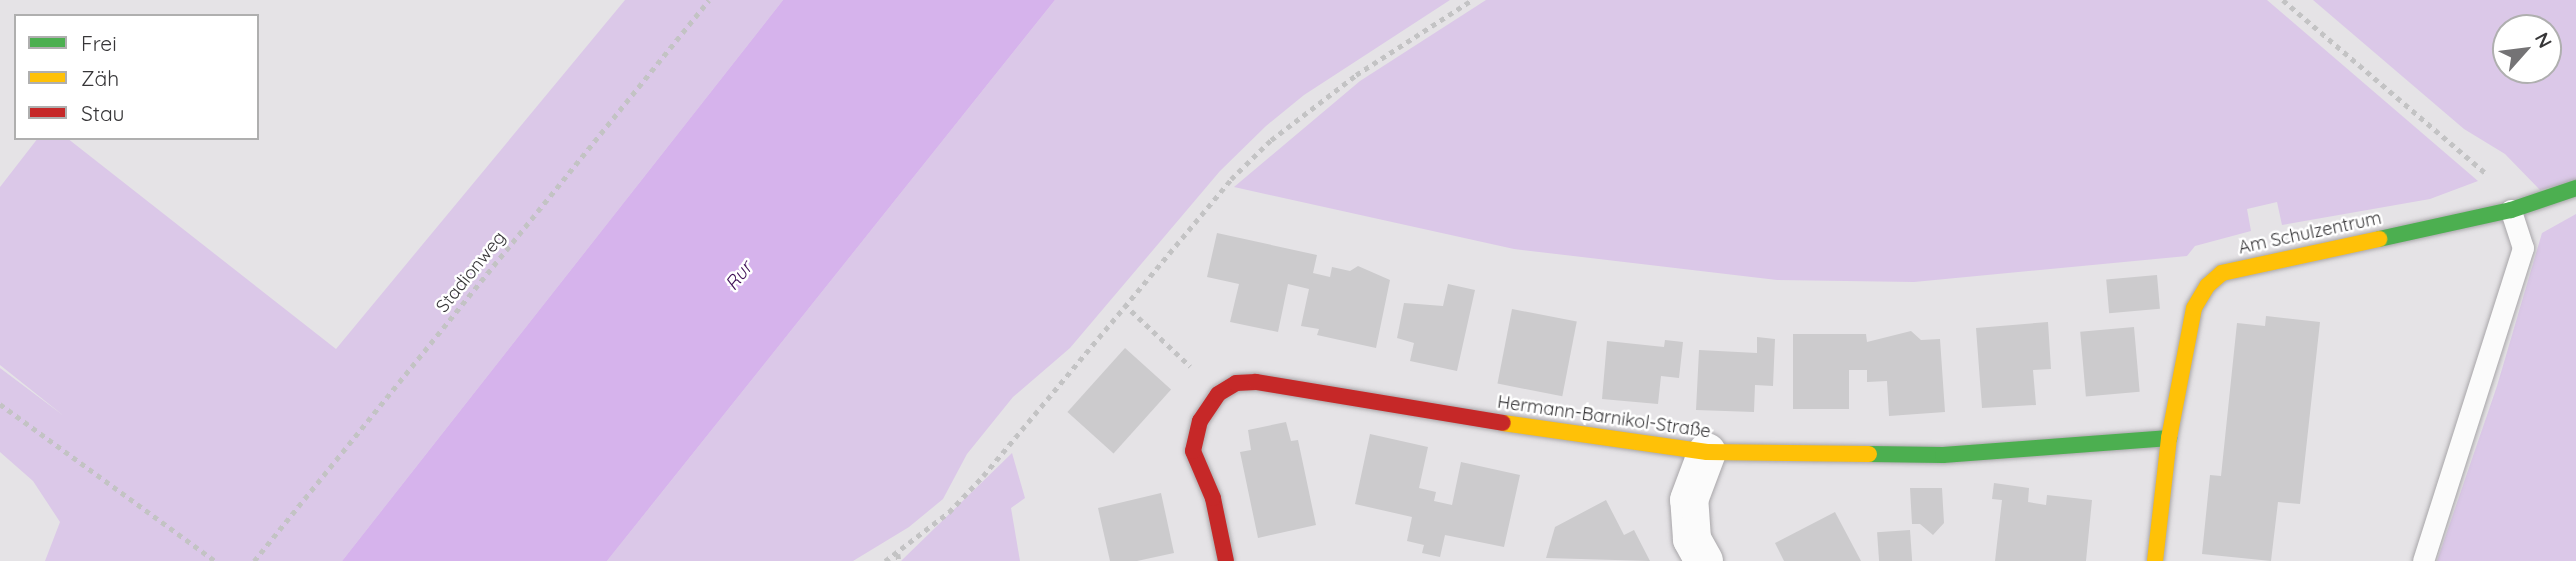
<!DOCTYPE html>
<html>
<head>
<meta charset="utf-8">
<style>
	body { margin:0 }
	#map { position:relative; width:2576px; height:561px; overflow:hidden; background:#e5e3e6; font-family:Quicksand,sans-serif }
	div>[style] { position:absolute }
	.green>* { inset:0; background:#dbc8e8 }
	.water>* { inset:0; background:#d6b3ec }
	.building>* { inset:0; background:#cccbcd; transform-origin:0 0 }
	.path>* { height:4.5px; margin-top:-2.25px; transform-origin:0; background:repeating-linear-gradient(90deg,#c3c3c4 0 5px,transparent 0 10px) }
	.roads { filter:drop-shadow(0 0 2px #a8a6a9) drop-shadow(0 0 2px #a8a6a9) }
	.lane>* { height:21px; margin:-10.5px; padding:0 10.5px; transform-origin:10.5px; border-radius:10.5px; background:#fbfbfb }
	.street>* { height:38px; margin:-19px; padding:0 19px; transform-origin:19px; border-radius:19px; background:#fbfbfb }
	.fast>* { height:16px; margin:-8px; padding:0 8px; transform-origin:8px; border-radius:8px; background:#4caf50 }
	.slow>* { height:16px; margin:-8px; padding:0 8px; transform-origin:8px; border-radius:8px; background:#ffc107 }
	.jam>* { height:16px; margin:-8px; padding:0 8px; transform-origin:8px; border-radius:8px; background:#c62828 }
	span { translate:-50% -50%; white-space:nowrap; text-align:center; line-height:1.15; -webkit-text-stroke:5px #fff; paint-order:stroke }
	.street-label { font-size:18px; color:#373638 }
	.water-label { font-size:19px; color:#3d0d54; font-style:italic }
	.legend { position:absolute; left:14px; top:14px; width:245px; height:126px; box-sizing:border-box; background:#fff; border:2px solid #afafaf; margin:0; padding:9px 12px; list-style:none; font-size:21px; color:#373638 }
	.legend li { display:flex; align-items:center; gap:14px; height:35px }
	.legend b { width:35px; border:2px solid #afafaf }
	.north { position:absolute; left:2492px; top:14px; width:70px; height:70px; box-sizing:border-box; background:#fff; border:2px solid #afafaf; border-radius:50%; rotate:62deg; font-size:19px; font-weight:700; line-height:28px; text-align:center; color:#373638 }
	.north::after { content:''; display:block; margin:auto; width:24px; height:32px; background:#747375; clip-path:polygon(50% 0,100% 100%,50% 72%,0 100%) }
</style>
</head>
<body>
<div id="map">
	<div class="green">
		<div style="clip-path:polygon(625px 0,783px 0,342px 561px,45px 561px,60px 522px,33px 481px,0 452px,0 368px,64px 416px,0 365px,0 187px,38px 138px,67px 138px,336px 349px)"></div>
		<div style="clip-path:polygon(1055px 0,1450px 0,1304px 95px,1266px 126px,1220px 171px,1070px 348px,1013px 397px,967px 454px,943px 499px,909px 527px,853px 561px,607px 561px)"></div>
		<div style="clip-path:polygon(1486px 0,2267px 0,2478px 181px,2430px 199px,2282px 225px,2277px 202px,2247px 209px,2251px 231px,2195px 246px,2187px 256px,1914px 282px,1777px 280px,1514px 249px,1234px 187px,1360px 81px)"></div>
		<div style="clip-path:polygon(evenodd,2313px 0,2576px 0,2576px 181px,2540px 190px,2505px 154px,2464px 129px,2313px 0,2506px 28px,2548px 28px,2548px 70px,2506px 70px,2506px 28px)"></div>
		<div style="clip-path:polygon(2576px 214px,2576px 561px,2437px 561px,2497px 386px,2542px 233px)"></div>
		<div style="clip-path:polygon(1012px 453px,1025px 498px,1011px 508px,1020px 561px,901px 561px)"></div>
	</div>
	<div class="water">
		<div style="clip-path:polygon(783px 0,1055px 0,607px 561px,342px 561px)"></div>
	</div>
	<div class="building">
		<div style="clip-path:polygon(1217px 233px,1317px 255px,1313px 273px,1330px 277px,1332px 267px,1350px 271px,1358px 266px,1390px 280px,1376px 348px,1317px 335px,1319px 329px,1301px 326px,1309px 289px,1288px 284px,1278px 332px,1230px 322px,1239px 284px,1207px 277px)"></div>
		<div style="left:2157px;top:275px;width:34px;height:51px;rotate:85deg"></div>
		<div style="clip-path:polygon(1448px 284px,1475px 290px,1457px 371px,1410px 361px,1414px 343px,1397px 338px,1404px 303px,1443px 306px)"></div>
		<div style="left:1512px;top:309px;width:66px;height:76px;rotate:11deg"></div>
		<div style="clip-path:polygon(2266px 316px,2320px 322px,2300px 504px,2278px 502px,2271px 561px,2202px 554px,2210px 475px,2221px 476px,2237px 323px,2265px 326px)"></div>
		<div style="clip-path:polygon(2048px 322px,2051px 369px,2033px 370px,2036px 405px,1982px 408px,1976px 328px)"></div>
		<div style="left:2134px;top:327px;width:65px;height:54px;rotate:85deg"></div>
		<div style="clip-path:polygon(1911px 331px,1921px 340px,1940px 339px,1945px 412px,1889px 416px,1887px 381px,1867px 382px,1867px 370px,1849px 370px,1849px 409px,1793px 409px,1793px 334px,1866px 334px,1867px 342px)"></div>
		<div style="clip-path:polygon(1757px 337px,1775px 339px,1773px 386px,1755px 385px,1754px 412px,1696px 410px,1699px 350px,1757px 353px)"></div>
		<div style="clip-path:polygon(1665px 340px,1683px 342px,1679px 378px,1661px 376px,1658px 404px,1602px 399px,1607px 341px,1664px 347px)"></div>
		<div style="left:1125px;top:348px;width:62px;height:86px;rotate:42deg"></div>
		<div style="clip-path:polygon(1286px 422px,1291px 441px,1298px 440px,1316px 525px,1258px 538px,1240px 452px,1251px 450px,1248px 430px)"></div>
		<div style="clip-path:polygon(1370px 434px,1428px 447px,1419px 488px,1436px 492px,1434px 501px,1452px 505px,1461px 462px,1520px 475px,1504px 547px,1445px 535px,1440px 557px,1422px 553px,1424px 545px,1407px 541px,1412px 517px,1355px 504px)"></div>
		<div style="clip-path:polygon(1994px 483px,2029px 488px,2028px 502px,2046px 505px,2047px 495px,2092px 500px,2086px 561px,1995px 561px,2002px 500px,1992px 499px)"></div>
		<div style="clip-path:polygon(1910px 488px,1942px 488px,1944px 523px,1933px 535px,1920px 524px,1912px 524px)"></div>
		<div style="clip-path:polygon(1161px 493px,1174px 553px,1137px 561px,1110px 561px,1098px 508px)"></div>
		<div style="clip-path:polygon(1606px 500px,1624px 535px,1634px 530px,1650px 561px,1546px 558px,1555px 527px)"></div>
		<div style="clip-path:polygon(1835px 512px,1861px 561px,1784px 561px,1775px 543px)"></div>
		<div style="left:1910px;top:530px;width:31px;height:33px;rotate:86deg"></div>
	</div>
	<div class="path">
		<div style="left:2283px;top:0;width:268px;rotate:40.5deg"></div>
		<div style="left:1124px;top:304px;width:91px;rotate:43.2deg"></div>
		<div style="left:0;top:404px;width:266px;rotate:36.1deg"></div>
		<div style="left:898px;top:554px;width:7px;rotate:82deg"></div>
		<div style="left:254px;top:561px;width:722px;rotate:-50.96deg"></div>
		<div style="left:885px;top:561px;width:81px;rotate:-37.4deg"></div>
		<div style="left:949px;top:512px;width:50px;rotate:-46.6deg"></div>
		<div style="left:983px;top:476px;width:387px;rotate:-50.1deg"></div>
		<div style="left:1231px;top:179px;width:56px;rotate:-44.3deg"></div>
		<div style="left:1271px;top:140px;width:107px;rotate:-37.4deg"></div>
		<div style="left:1356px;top:75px;width:138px;rotate:-32.9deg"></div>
	</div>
	<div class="roads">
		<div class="lane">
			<div style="left:2423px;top:561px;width:329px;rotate:-72.3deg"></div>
			<div style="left:2523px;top:248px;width:40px;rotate:-108deg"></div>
		</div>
		<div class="street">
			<div style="left:1704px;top:561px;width:25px;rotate:-119deg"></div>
			<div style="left:1692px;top:539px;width:39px;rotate:-94deg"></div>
			<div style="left:1689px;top:500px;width:51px;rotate:-69.4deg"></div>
		</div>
		<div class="fast">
			<div style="left:2379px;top:239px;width:135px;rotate:-12.4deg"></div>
			<div style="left:2511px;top:210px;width:69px;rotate:-18.7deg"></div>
			<div style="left:1869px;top:454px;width:74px;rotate:0.8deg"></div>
			<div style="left:1943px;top:455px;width:227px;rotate:-4.3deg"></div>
		</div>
		<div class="slow">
			<div style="left:1503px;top:423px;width:206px;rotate:8.1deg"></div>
			<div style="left:1707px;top:452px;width:162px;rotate:0.7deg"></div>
			<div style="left:2155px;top:561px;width:124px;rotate:-83.5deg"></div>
			<div style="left:2169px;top:438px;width:132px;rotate:-79.1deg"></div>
			<div style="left:2194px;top:308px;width:26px;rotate:-59deg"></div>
			<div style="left:2207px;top:286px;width:20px;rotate:-41deg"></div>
			<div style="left:2222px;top:273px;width:161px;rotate:-12.2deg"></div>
		</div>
		<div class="jam">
			<div style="left:1226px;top:561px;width:64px;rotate:-101.7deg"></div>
			<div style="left:1213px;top:498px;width:51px;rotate:-113.1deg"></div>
			<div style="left:1193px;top:451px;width:31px;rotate:-77deg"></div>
			<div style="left:1200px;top:421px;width:32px;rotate:-56deg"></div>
			<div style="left:1218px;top:394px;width:21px;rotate:-31deg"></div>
			<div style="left:1236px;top:383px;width:20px;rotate:-3deg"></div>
			<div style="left:1256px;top:382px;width:250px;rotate:9.4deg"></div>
		</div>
	</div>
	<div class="street-label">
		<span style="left:2310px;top:233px;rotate:-12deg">Am Schulzentrum</span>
		<span style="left:471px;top:272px;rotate:-51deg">Stadionweg</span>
		<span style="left:1604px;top:417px;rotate:8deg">Hermann-Barnikol-Straße</span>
	</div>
	<div class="water-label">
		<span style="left:739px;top:276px;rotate:-52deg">Rur</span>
	</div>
	<ul class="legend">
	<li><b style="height:9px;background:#4caf50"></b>Frei</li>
	<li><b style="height:9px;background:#ffc107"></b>Zäh</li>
	<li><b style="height:9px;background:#c62828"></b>Stau</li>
	</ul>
	<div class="north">N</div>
</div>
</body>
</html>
